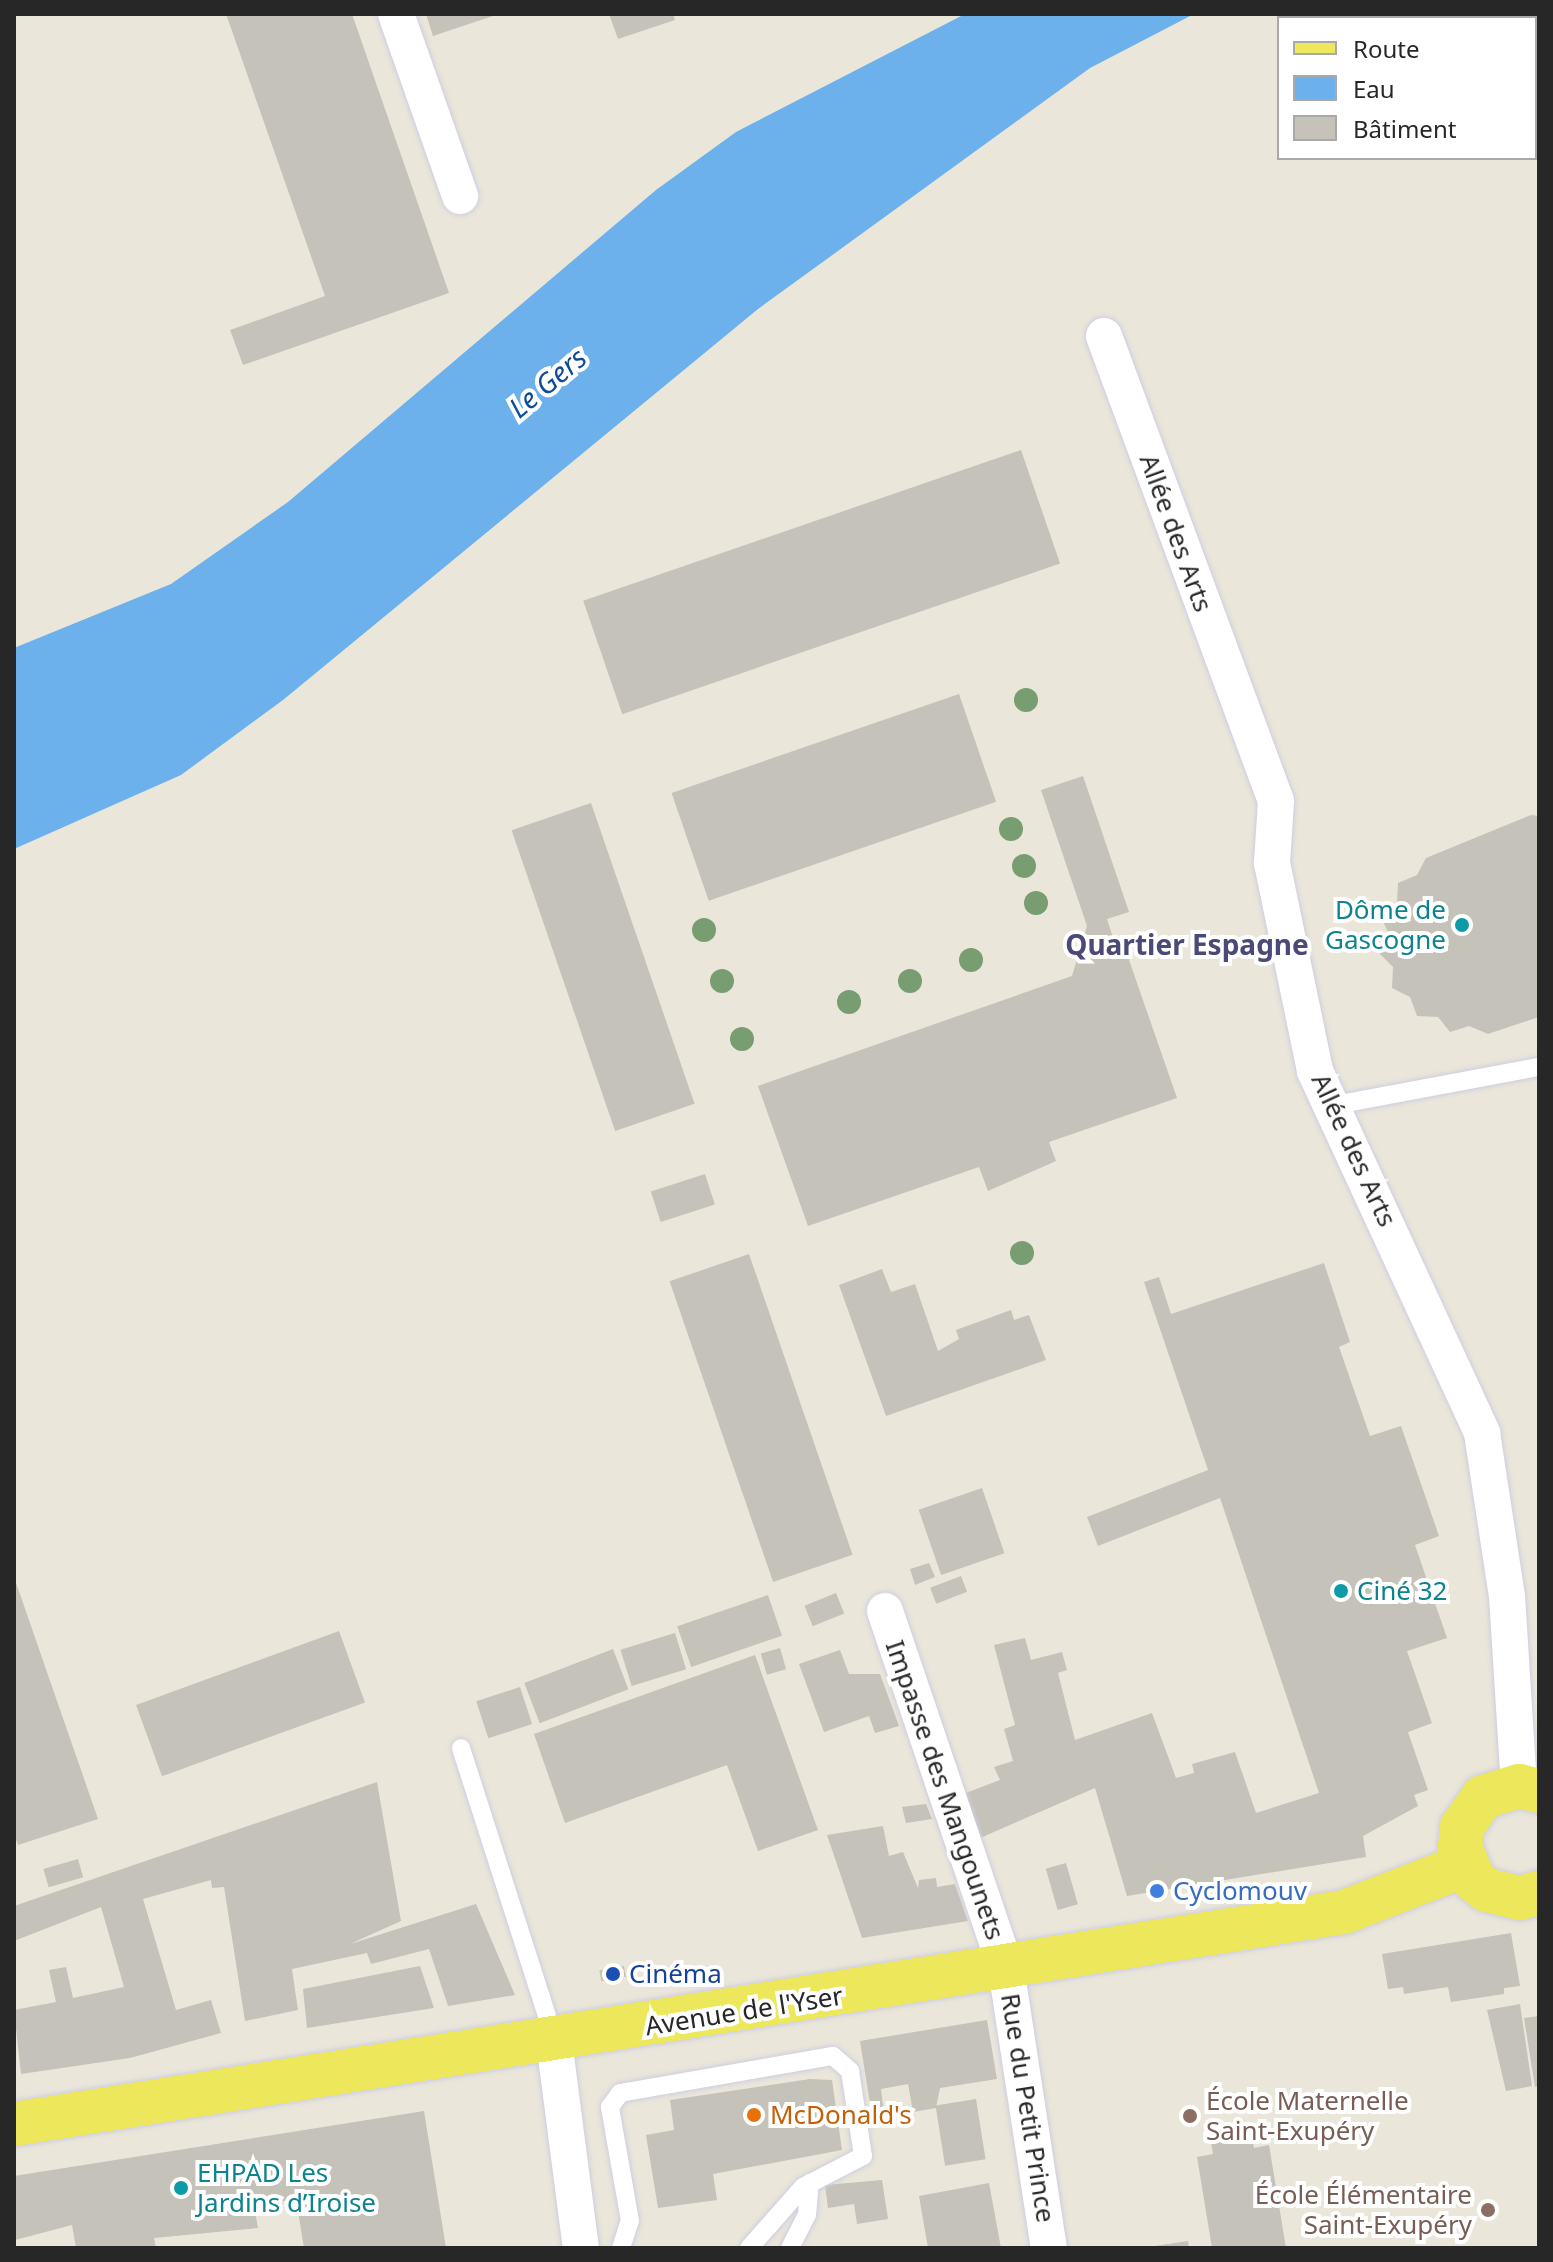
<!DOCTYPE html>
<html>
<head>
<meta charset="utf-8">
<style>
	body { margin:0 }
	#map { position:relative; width:1553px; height:2262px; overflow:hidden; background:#eae6d9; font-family:"Noto Sans",sans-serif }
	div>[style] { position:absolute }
	.water>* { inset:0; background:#6cb1eb }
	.building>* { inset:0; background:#c5c2b9; transform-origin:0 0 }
	.roads { filter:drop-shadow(0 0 2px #cecee1) drop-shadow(0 0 2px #cecee1) }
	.service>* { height:18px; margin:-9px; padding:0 9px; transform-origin:9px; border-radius:9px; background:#fff }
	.minor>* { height:36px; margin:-18px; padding:0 18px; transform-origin:18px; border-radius:18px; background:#fff }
	.primary>* { height:44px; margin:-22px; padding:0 22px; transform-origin:22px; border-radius:22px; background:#ede85b }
	.trees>* { width:24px; height:24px; margin:-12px; border-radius:50%; background:#789d70 }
	.dots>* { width:22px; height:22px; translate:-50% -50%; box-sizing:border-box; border:4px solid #fff; border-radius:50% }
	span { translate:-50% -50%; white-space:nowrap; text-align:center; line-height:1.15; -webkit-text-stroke:8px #fff; paint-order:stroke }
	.street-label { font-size:26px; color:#272727 }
	.culture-label { font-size:26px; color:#0d838f }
	.right { translate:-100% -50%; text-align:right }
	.left { translate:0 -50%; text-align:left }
	.shop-label { font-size:26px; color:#366cbe }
	.transit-label { font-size:26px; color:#164399 }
	.education-label { font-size:26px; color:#785e54 }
	.food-label { font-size:26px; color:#c56008 }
	.water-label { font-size:28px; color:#0f4c93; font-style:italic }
	.neighbourhood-label { font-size:28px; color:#4a4977; font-weight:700 }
	.frame { position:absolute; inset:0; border:16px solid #272727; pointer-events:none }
	.legend { position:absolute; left:1277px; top:16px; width:260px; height:144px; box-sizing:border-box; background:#fff; border:2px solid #a9a9a9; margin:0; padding:10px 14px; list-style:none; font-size:24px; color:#272727 }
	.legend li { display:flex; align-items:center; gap:16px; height:40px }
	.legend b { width:40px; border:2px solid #a9a9a9 }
</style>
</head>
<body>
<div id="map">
	<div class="water">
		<div style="clip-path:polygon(965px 14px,1194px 14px,1090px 68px,758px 309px,283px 700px,181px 775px,14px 849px,14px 648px,171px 584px,288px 502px,656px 190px,736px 132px)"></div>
	</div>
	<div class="building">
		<div style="clip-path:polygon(226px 14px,352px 14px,449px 293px,243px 365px,230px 330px,325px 296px)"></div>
		<div style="clip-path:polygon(426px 14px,496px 14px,496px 15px,433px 36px)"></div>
		<div style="clip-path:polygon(609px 14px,673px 14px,675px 20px,618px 39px)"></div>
		<div style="left:1021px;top:450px;width:120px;height:463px;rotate:71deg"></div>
		<div style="left:959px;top:694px;width:114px;height:304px;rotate:71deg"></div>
		<div style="clip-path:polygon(1083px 776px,1129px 912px,1107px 919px,1120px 959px,1128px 957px,1177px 1098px,1049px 1142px,1056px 1161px,988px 1191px,979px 1167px,808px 1226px,758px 1086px,1072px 976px,1087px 926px,1041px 790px)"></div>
		<div style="left:591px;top:803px;width:318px;height:84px;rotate:71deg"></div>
		<div style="clip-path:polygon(1531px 815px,1539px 816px,1539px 1017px,1488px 1034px,1469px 1026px,1450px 1032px,1438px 1017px,1417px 1016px,1410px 997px,1392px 988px,1393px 967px,1379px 953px,1389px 935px,1381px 916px,1397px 902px,1398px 883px,1417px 875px,1426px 858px)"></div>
		<div style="left:705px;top:1174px;width:32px;height:57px;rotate:72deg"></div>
		<div style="left:749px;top:1254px;width:318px;height:84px;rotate:71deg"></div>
		<div style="clip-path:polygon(1324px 1263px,1350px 1342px,1339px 1347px,1370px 1436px,1401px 1426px,1439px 1536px,1415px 1545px,1447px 1638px,1407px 1651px,1432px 1723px,1408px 1732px,1428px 1790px,1414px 1795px,1418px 1806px,1363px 1836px,1366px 1857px,1127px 1896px,1095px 1788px,980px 1838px,963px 1794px,1000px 1780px,994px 1767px,1013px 1761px,1004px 1729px,1015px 1725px,994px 1645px,1025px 1638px,1031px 1660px,1062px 1652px,1067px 1670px,1058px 1673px,1075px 1740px,1152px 1713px,1176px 1778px,1194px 1773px,1192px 1764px,1235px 1752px,1256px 1813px,1319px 1793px,1220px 1498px,1098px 1546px,1087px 1517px,1208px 1470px,1144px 1282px,1159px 1277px,1171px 1314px)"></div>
		<div style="clip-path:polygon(882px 1269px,891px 1292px,915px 1284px,938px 1351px,959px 1339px,956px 1330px,1011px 1310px,1014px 1320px,1029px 1315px,1046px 1360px,886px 1416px,839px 1285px)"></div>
		<div style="left:982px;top:1488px;width:69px;height:67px;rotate:71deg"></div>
		<div style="clip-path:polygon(929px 1563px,935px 1577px,915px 1585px,910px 1569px)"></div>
		<div style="left:961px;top:1576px;width:17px;height:33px;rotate:69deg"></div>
		<div style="clip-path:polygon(14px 1577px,98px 1819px,18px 1845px,14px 1834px)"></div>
		<div style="left:836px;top:1593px;width:22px;height:34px;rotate:68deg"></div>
		<div style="left:768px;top:1595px;width:43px;height:96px;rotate:71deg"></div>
		<div style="left:339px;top:1631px;width:76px;height:216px;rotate:70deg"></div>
		<div style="left:675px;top:1633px;width:38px;height:57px;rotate:73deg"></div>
		<div style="left:780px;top:1648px;width:22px;height:20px;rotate:74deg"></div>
		<div style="left:613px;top:1649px;width:43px;height:95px;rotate:69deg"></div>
		<div style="clip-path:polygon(840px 1650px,849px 1674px,880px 1674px,899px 1726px,875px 1733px,869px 1716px,824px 1732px,799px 1664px)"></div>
		<div style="clip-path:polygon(755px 1655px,818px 1830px,758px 1851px,727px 1765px,565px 1823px,534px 1734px)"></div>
		<div style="left:520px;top:1687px;width:39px;height:46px;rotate:72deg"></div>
		<div style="clip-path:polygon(377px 1782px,401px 1921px,350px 1944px,476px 1904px,515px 1995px,448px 2006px,429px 1949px,371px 1964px,367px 1953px,292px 1969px,298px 2010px,245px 2021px,224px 1887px,212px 1888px,211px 1880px,143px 1899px,176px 2010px,211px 2000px,221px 2033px,130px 2058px,21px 2074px,14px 2010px,56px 2002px,49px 1970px,66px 1967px,73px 1998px,124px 1987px,101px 1907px,14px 1941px,14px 1906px)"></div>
		<div style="clip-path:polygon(926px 1804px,932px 1819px,906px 1823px,902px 1807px)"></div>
		<div style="clip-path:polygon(883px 1826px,889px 1856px,903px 1852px,918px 1888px,919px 1880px,936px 1878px,937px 1887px,955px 1884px,968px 1921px,862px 1938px,827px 1835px)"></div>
		<div style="left:78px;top:1859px;width:19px;height:36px;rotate:74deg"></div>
		<div style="left:1066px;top:1863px;width:43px;height:21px;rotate:74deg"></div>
		<div style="clip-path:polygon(1511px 1933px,1520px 1986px,1504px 1988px,1504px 1994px,1451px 2002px,1448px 1987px,1404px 1994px,1403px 1987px,1388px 1989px,1382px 1954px)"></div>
		<div style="clip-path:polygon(420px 1966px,434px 2008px,307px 2028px,303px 1989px)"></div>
		<div style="left:624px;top:1966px;width:11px;height:25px;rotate:80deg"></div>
		<div style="clip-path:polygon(1520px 2004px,1532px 2086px,1506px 2091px,1487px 2010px)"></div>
		<div style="clip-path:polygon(1539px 2016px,1539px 2086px,1535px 2087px,1524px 2018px)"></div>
		<div style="clip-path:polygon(987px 2020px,997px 2079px,940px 2088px,936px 2108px,913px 2112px,908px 2084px,881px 2089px,884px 2115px,872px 2116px,860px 2041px)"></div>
		<div style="clip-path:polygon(810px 2079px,832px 2080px,842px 2150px,713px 2174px,717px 2200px,658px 2208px,646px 2135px,674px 2130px,670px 2100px)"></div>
		<div style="left:976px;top:2099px;width:61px;height:41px;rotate:81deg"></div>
		<div style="clip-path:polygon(424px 2111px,446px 2248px,304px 2248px,296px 2199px,254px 2206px,258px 2228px,154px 2238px,156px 2248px,76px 2248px,72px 2225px,15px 2240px,14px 2176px)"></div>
		<div style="clip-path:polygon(1250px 2125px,1254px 2148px,1269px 2145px,1286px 2248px,1212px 2248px,1197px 2157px,1213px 2154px,1209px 2131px)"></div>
		<div style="clip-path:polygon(882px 2180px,888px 2219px,857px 2224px,854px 2204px,828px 2208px,825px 2185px)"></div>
		<div style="clip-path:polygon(989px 2183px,1001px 2248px,928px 2248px,919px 2196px)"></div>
		<div style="clip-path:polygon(1188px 2241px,1189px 2248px,1155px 2248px,1155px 2246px)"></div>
	</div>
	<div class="roads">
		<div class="service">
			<div style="left:1330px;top:1106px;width:213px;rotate:-10.6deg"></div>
			<div style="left:461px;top:1748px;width:305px;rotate:72.2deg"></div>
			<div style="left:621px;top:2248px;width:28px;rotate:-72deg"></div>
			<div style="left:630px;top:2221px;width:116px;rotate:-100deg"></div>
			<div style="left:610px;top:2107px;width:17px;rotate:-54deg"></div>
			<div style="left:620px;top:2093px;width:216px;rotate:-9.9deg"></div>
			<div style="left:833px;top:2056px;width:23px;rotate:41deg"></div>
			<div style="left:850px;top:2071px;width:86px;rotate:81.3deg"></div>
			<div style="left:863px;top:2156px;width:68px;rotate:152.7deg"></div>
			<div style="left:803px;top:2187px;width:81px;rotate:131.5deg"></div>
			<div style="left:790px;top:2248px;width:37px;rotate:-63deg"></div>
			<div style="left:807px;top:2215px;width:32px;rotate:-85deg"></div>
		</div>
		<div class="minor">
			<div style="left:396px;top:14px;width:193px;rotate:70.6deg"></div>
			<div style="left:1104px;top:336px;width:496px;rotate:69.7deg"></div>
			<div style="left:1276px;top:801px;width:62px;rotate:93.7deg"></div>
			<div style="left:1272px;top:863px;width:212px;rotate:78.3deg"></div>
			<div style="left:1315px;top:1071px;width:399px;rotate:65.2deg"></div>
			<div style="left:1482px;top:1433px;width:165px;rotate:81.3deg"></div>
			<div style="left:1507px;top:1596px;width:190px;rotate:86.4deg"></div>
			<div style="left:885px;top:1611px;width:377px;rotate:71.3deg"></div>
			<div style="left:1006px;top:1968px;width:283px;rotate:81.3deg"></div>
			<div style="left:554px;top:2041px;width:209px;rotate:82.6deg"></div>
		</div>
		<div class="primary">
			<div style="left:1539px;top:1791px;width:21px;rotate:-166deg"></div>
			<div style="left:1519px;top:1786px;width:38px;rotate:163deg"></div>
			<div style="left:1483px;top:1797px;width:37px;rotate:125deg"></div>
			<div style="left:1462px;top:1827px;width:19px;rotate:96deg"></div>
			<div style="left:1460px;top:1846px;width:37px;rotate:68deg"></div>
			<div style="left:1474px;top:1880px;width:16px;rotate:38deg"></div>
			<div style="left:1487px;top:1890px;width:34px;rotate:14deg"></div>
			<div style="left:1520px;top:1898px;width:20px;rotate:-15deg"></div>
			<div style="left:14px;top:2124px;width:1347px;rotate:-9.06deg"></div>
			<div style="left:1344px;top:1912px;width:130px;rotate:-21.2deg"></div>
		</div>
	</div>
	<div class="trees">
		<div style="left:1026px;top:700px"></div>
		<div style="left:1011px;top:829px"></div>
		<div style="left:1024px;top:866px"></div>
		<div style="left:1036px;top:903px"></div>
		<div style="left:704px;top:930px"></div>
		<div style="left:971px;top:960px"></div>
		<div style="left:722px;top:981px"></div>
		<div style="left:910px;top:981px"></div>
		<div style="left:849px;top:1002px"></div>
		<div style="left:742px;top:1039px"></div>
		<div style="left:1022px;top:1253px"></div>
	</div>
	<div class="dots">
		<div style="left:1462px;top:925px;background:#0f9aa8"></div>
		<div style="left:1341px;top:1591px;background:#0f9aa8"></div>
		<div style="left:1157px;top:1891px;background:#3f7fe0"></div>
		<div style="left:613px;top:1974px;background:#1a4fb4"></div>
		<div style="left:754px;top:2115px;background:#e8710a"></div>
		<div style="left:1190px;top:2116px;background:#8d6e63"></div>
		<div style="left:181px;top:2188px;background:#0f9aa8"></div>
		<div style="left:1488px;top:2210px;background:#8d6e63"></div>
	</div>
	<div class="street-label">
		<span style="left:1176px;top:533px;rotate:70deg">Allée des Arts</span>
		<span style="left:1354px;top:1150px;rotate:65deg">Allée des Arts</span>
		<span style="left:945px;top:1790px;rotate:71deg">Impasse des Mangounets</span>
		<span style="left:744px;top:2011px;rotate:-9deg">Avenue de l'Yser</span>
		<span style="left:1028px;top:2108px;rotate:81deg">Rue du Petit Prince</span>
	</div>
	<div class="culture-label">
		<span class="right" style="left:1446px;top:925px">Dôme de<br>Gascogne</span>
		<span class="left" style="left:1357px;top:1591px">Ciné 32</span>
		<span class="left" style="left:197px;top:2188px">EHPAD Les<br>Jardins d’Iroise</span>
	</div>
	<div class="shop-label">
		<span class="left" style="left:1173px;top:1891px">Cyclomouv</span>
	</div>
	<div class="transit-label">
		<span class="left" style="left:629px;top:1974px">Cinéma</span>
	</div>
	<div class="education-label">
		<span class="left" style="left:1206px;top:2116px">École Maternelle<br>Saint-Exupéry</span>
		<span class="right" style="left:1472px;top:2210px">École Élémentaire<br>Saint-Exupéry</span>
	</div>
	<div class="food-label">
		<span class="left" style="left:770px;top:2115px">McDonald's</span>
	</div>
	<div class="water-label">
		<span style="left:547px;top:382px;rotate:-40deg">Le Gers</span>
	</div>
	<div class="neighbourhood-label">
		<span style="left:1187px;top:944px">Quartier Espagne</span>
	</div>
	<div class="frame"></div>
	<ul class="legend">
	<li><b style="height:10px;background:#ede85b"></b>Route</li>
	<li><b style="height:22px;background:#6cb1eb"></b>Eau</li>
	<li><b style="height:22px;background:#c5c2b9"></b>Bâtiment</li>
	</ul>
</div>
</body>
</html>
